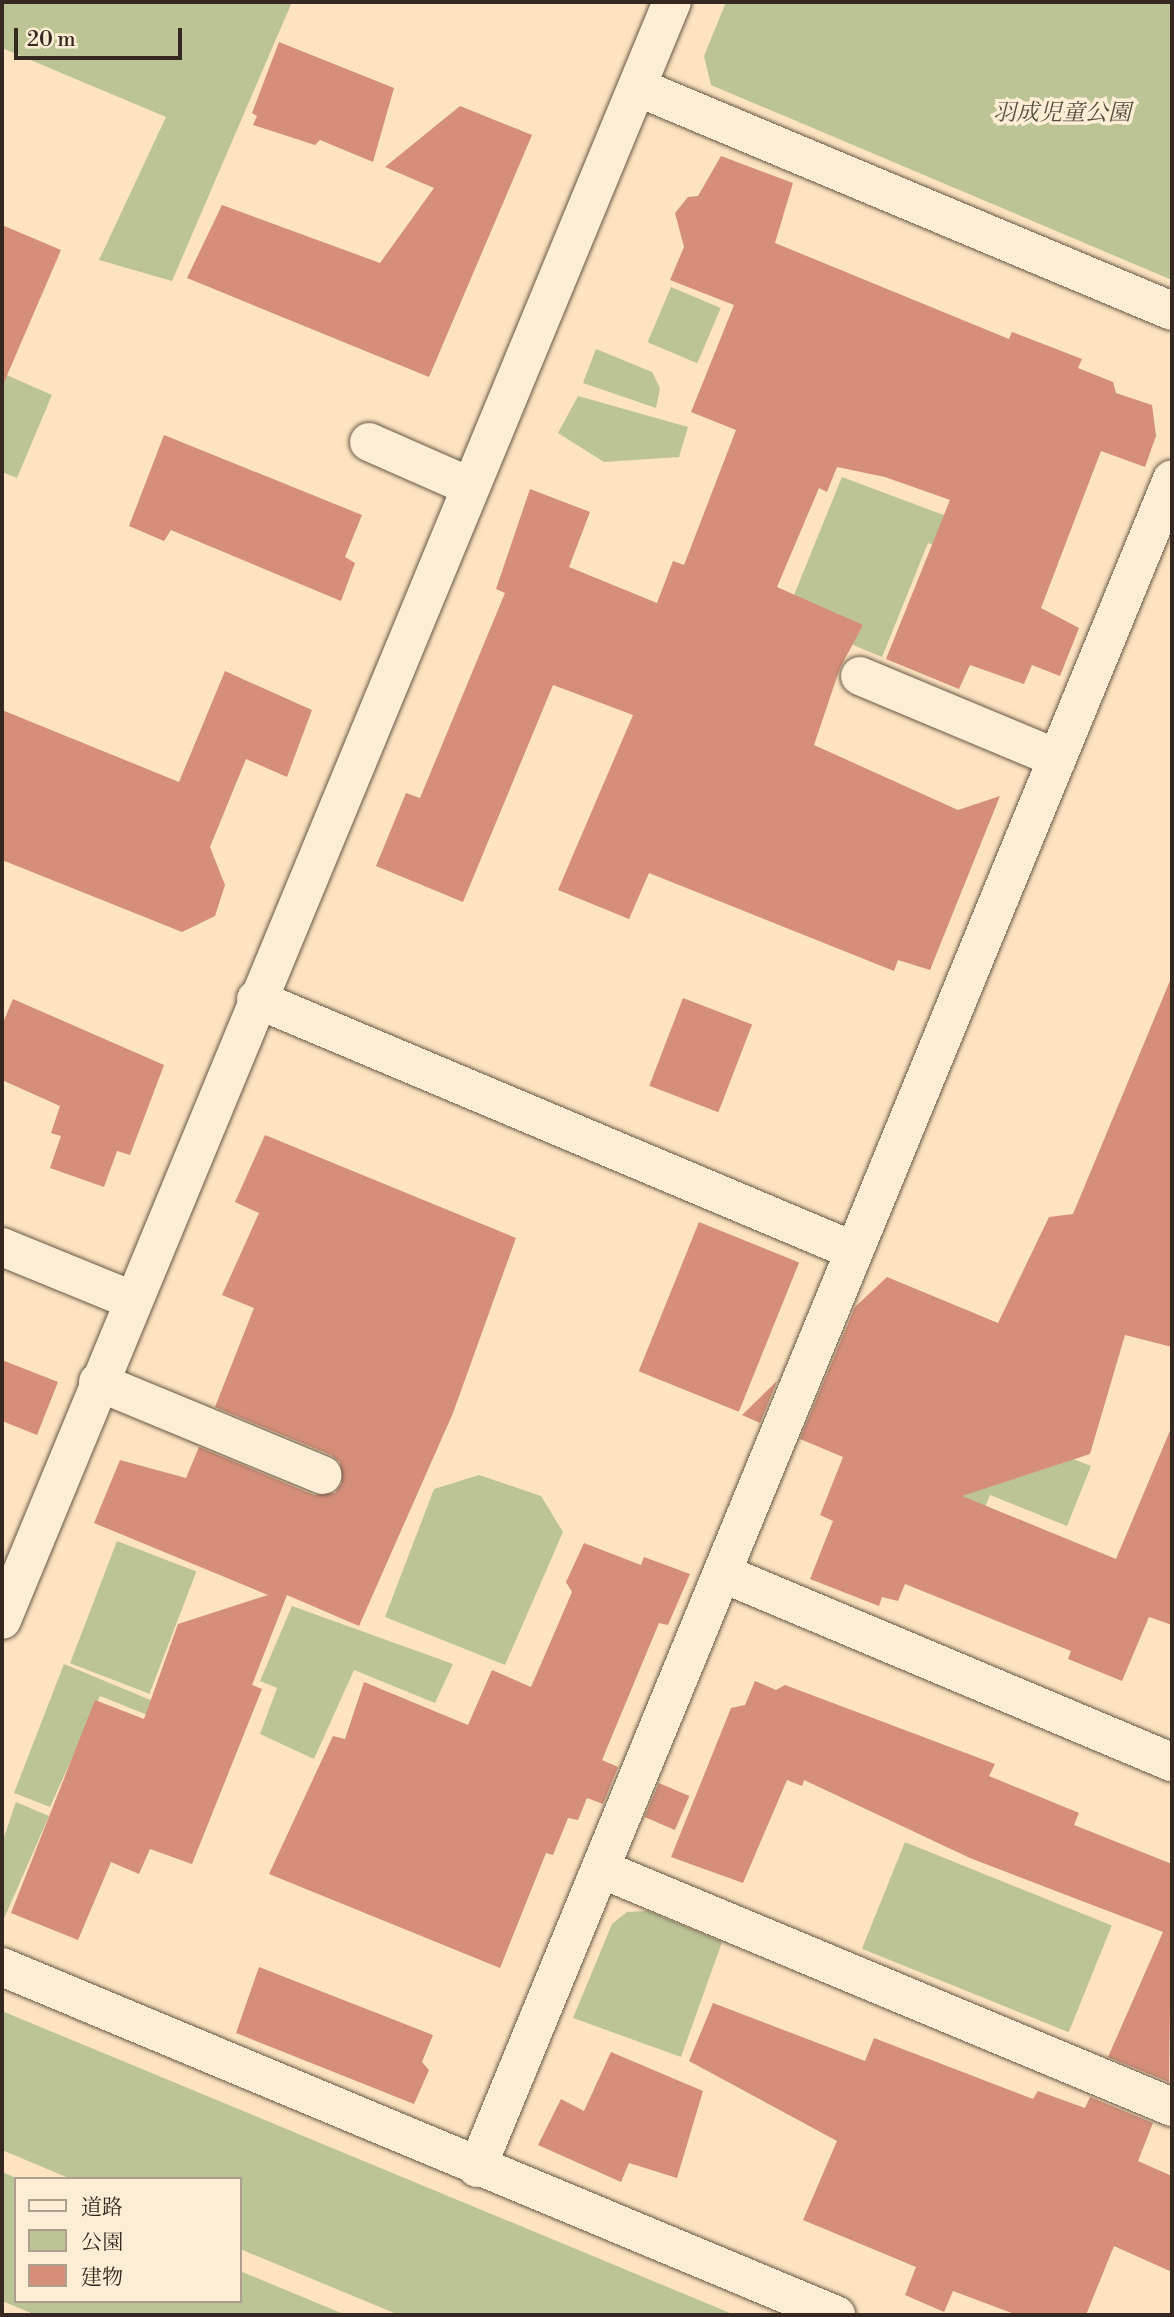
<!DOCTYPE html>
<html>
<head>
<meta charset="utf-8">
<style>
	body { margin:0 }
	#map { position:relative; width:1174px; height:2317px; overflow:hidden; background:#fde3bf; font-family:"Libre Bodoni","Noto Serif JP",serif }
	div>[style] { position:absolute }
	.green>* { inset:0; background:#bcc495; transform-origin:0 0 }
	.building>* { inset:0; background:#d58f79; transform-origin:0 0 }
	.roads { filter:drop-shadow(0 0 2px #665748) drop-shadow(0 0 2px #665748) }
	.minor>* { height:38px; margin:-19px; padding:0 19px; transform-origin:19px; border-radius:19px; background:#feedd5 }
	span { translate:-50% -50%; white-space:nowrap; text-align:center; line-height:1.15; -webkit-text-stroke:7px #feedd5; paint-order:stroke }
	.park-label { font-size:23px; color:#564f3e; font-style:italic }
	.frame { position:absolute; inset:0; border:4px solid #342821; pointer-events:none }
	.legend { position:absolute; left:14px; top:2177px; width:228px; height:126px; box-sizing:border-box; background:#feedd5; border:2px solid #ad9e8d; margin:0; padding:9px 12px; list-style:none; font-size:21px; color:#342821 }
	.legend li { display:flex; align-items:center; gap:14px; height:35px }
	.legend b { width:35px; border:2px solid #ad9e8d }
	.scale { position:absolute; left:14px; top:28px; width:168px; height:32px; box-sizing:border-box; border:4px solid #342821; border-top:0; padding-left:9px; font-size:21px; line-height:24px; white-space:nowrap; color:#342821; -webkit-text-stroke:5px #feedd5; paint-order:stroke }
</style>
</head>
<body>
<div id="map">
	<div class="green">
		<div style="clip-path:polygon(2px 2px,292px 2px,172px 281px,99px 260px,166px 117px,2px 48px)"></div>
		<div style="clip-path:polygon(726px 2px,1172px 2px,1172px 280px,711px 85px,704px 56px)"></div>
		<div style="left:671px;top:287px;width:54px;height:60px;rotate:23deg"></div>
		<div style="clip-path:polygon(596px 349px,652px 372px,660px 388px,656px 408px,583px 383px)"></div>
		<div style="clip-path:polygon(2px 373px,52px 395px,17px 478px,2px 472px)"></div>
		<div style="clip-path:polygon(578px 396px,688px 427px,679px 457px,604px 462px,558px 433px)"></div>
		<div style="clip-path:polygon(842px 477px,1016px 542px,1004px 571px,928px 543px,882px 657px,785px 617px)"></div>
		<div style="clip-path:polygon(998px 1429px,1091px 1466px,1067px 1526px,990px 1495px,960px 1567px,960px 1472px)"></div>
		<div style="clip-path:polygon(479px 1475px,541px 1496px,563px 1532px,505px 1665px,385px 1617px,434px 1489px)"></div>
		<div style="left:117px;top:1541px;width:85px;height:131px;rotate:21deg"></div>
		<div style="clip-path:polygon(292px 1606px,453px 1664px,435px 1703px,354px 1670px,314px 1759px,260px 1734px,277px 1688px,260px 1681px)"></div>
		<div style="clip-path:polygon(64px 1664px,160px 1704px,155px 1718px,100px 1696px,50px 1807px,14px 1793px)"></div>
		<div style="clip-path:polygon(16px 1802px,49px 1816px,2px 1923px,2px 1843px)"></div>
		<div style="left:905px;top:1842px;width:223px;height:115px;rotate:22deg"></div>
		<div style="clip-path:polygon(648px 1911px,722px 1942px,681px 2057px,573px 2018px,612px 1924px,627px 1912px)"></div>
		<div style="clip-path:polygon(2px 2011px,735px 2315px,399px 2315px,240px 2249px,240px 2179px,71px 2179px,2px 2150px)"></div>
		<div style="clip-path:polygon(2px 2172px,19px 2179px,16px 2301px,240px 2301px,240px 2271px,346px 2315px,36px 2315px,2px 2301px)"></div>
	</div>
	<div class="building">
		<div style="clip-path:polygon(279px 42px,394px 88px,373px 162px,320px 140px,315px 145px,253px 125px,257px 116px,252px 113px)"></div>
		<div style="clip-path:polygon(460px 106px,532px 135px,429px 377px,187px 278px,222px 205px,380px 263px,434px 188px,385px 167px)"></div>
		<div style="clip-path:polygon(721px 156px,793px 183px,775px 243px,1009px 339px,1012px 332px,1082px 359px,1078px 368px,1113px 382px,1116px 393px,1152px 405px,1156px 436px,1145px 467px,1101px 451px,1041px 608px,1079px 628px,1060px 676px,1032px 665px,1024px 684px,970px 665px,959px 689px,886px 659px,950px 500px,885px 477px,837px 467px,827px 492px,819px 488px,777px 587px,863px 625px,840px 668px,814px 745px,958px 810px,1000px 796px,930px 970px,898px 960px,894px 971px,649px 873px,629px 919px,558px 890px,633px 715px,553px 685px,463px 902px,376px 866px,406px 793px,420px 798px,505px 593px,496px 589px,530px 489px,590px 512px,569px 567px,657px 603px,673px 561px,684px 565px,736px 430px,691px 412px,734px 305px,670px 280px,684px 247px,675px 213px,688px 197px,698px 196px)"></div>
		<div style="clip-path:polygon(2px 225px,61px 250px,2px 387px)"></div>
		<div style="clip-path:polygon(164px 435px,362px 515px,345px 557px,355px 563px,341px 601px,171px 530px,164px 541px,129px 526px)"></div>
		<div style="clip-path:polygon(225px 671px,312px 710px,287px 777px,246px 759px,210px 847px,225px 885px,215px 916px,182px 932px,2px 860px,2px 710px,179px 782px)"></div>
		<div style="clip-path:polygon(1172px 976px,1172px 1347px,1125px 1335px,1090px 1454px,962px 1496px,1116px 1559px,1172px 1426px,1172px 1625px,1149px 1617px,1122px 1681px,1068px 1659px,1071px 1651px,905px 1584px,898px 1601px,882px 1597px,879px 1606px,810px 1579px,833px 1521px,820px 1515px,843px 1457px,800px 1439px,855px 1307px,887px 1277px,998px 1323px,1049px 1217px,1073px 1214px)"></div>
		<div style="left:683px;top:998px;width:74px;height:94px;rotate:21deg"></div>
		<div style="clip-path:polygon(13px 999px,164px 1065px,130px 1155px,117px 1151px,104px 1187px,50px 1168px,61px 1136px,51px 1133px,60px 1106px,2px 1080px,2px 1025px)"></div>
		<div style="clip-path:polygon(265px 1135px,516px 1238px,453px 1413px,359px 1626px,287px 1595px,252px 1685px,262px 1689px,192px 1864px,150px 1849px,139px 1874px,111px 1862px,78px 1940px,11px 1913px,95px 1700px,144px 1719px,178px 1624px,268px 1595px,94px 1523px,120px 1460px,186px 1478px,199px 1447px,314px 1495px,335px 1493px,342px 1483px,340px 1462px,331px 1455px,215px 1407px,254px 1308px,222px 1295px,259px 1213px,235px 1202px)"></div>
		<div style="left:699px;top:1222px;width:108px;height:161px;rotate:22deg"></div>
		<div style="clip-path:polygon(2px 1360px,58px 1382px,37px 1435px,2px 1421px)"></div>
		<div style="clip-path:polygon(777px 1381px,760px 1423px,742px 1415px)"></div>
		<div style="clip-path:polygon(584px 1543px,641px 1565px,644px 1557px,690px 1574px,668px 1625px,659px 1623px,602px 1760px,618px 1767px,603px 1804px,587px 1798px,578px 1820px,568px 1818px,553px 1855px,546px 1853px,500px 1968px,269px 1874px,333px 1736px,345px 1739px,364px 1682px,468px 1725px,492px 1670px,531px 1687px,572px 1592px,566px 1582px)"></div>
		<div style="clip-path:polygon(755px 1681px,776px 1690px,785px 1685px,995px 1764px,989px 1776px,1079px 1813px,1074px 1825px,1172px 1864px,1169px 2082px,1108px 2057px,1163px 1932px,970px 1858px,804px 1780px,802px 1786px,787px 1780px,743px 1883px,671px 1857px,731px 1708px,745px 1705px)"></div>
		<div style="left:659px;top:1783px;width:33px;height:37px;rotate:23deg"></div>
		<div style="clip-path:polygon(259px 1967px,433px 2035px,422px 2062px,429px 2070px,414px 2104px,236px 2033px)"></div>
		<div style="clip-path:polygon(713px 2003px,865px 2061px,874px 2038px,1033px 2099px,1038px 2091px,1085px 2108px,1090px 2097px,1153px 2123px,1138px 2161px,1172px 2176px,1172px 2272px,1114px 2246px,1086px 2315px,1017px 2315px,953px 2291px,944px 2312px,905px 2295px,916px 2267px,803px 2220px,837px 2141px,689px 2061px)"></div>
		<div style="clip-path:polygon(611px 2052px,703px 2091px,677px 2178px,629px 2163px,621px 2182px,538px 2145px,561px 2099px,584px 2111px)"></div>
	</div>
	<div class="roads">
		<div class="minor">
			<div style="left:637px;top:87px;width:580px;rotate:22.72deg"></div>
			<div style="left:369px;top:442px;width:111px;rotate:23.8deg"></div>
			<div style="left:860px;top:676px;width:212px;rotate:22.7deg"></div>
			<div style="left:256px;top:999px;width:647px;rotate:22.84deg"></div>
			<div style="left:2px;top:1247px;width:140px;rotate:22.2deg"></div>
			<div style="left:98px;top:1382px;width:243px;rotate:22.5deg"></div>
			<div style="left:724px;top:1574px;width:486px;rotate:22.8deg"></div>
			<div style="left:2px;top:1620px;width:1751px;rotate:-67.51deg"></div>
			<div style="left:601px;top:1869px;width:619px;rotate:22.63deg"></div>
			<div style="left:2px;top:1967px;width:904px;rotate:22.65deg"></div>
			<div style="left:477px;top:2168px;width:1826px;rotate:-67.63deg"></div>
		</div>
	</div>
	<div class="park-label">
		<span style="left:1062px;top:113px">羽成児童公園</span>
	</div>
	<div class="frame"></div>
	<ul class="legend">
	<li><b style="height:9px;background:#feedd5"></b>道路</li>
	<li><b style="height:19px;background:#bcc495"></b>公園</li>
	<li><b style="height:19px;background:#d58f79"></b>建物</li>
	</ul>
	<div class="scale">20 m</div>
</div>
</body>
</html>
